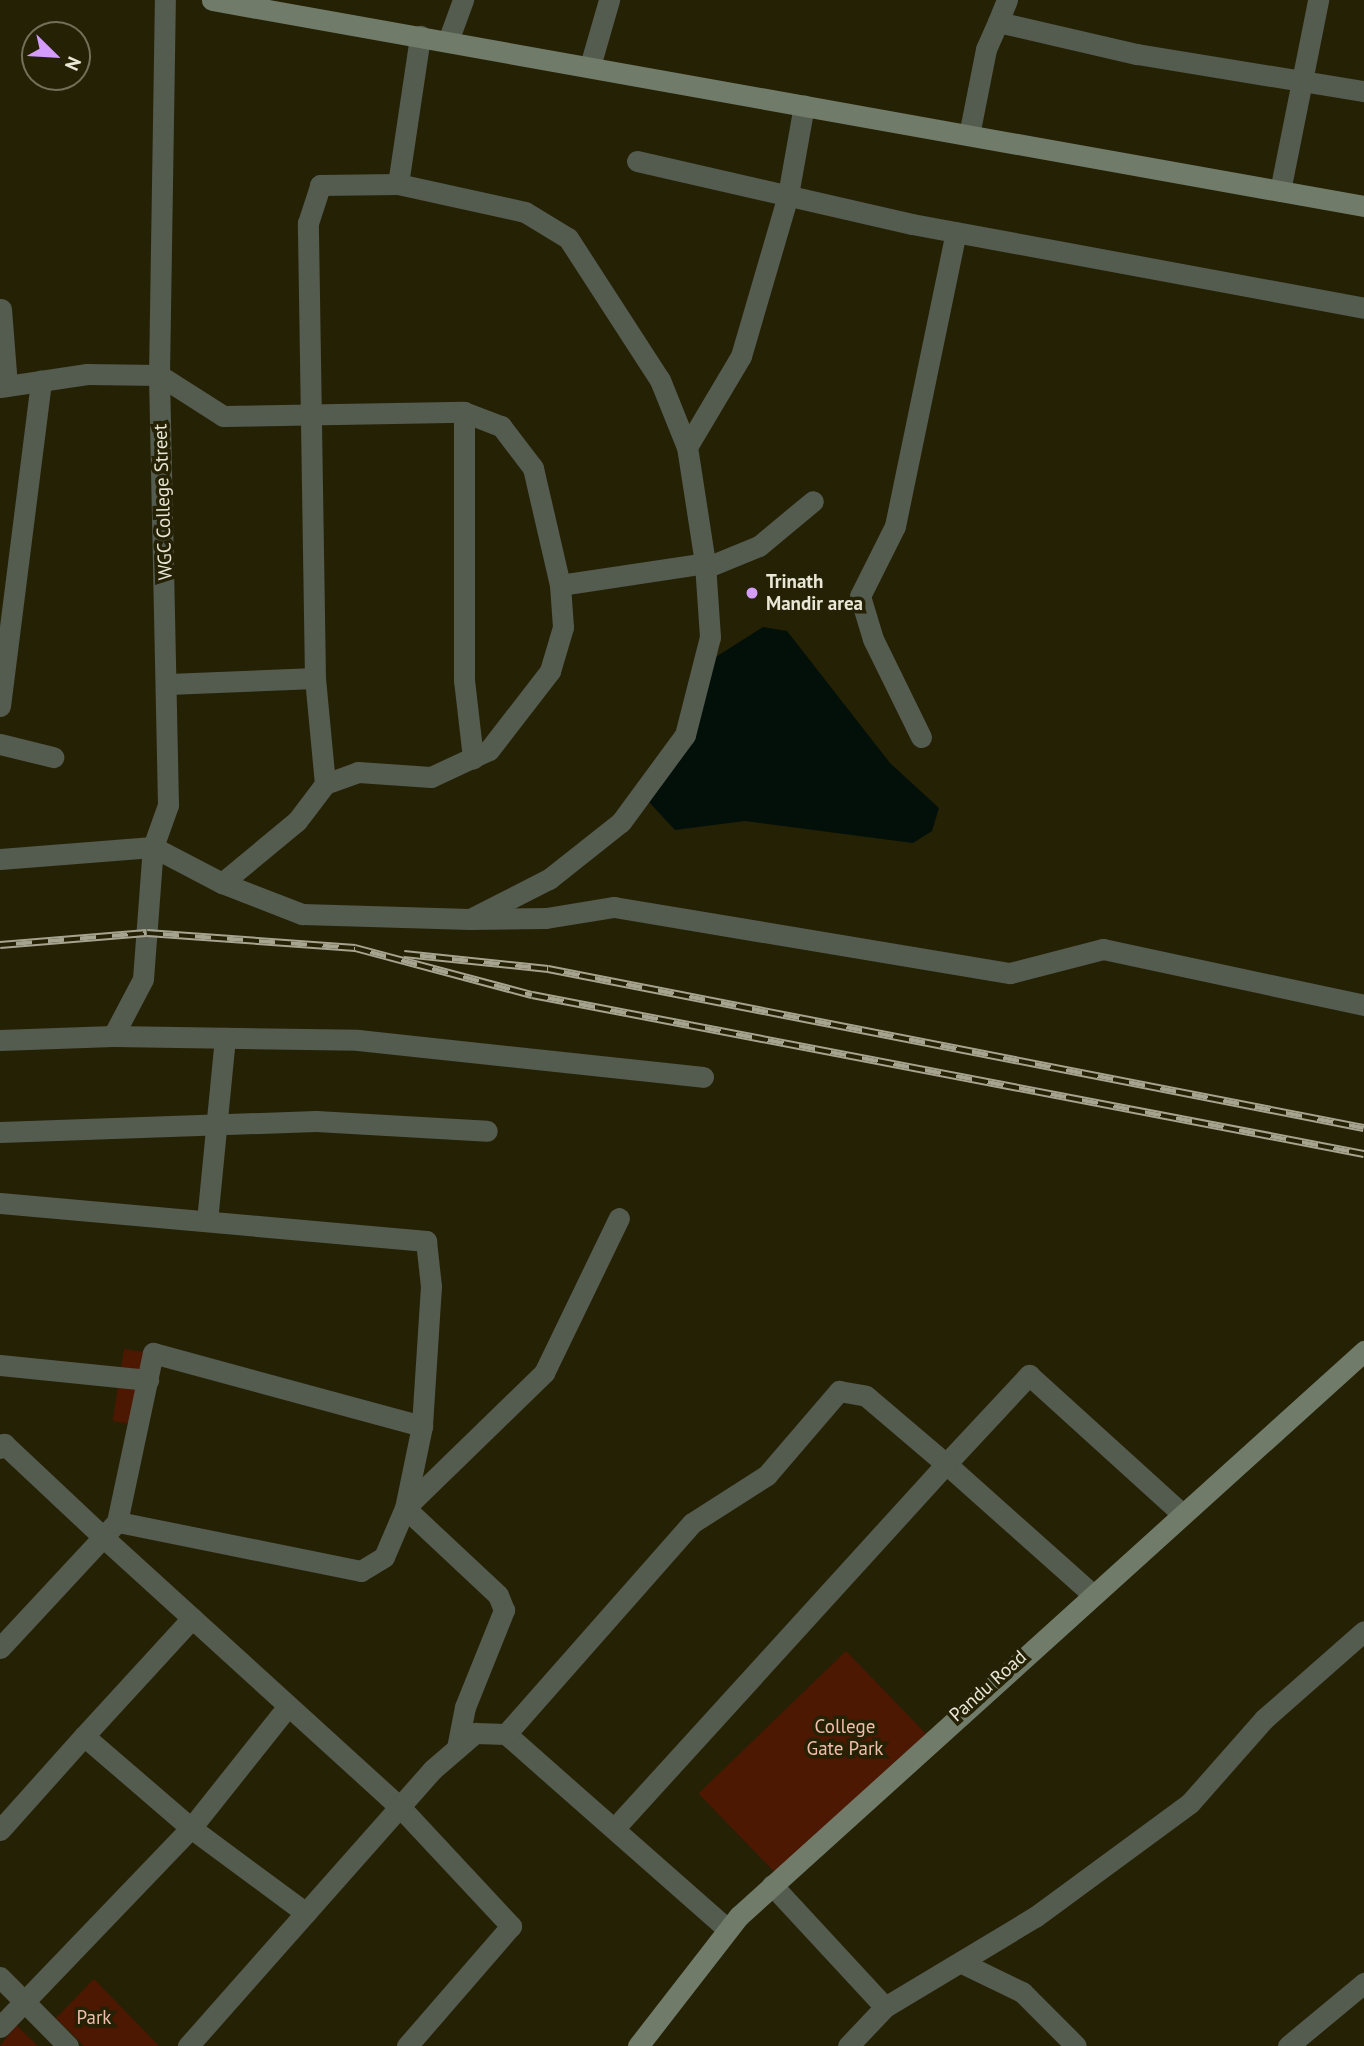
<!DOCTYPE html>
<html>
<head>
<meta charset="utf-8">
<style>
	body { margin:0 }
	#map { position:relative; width:1364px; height:2046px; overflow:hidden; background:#252105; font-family:"PT Sans",sans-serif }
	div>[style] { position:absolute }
	.green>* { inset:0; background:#4d1802; transform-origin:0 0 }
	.water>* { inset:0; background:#031009 }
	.street>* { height:21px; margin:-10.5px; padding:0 10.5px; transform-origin:10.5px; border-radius:10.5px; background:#545b4f }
	.secondary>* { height:21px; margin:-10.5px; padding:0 10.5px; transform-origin:10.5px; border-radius:10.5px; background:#717b69 }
	.rail>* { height:8px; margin-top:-4px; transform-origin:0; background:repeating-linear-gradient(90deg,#252105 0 16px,#a6a48f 0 32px); box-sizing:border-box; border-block:2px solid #a6a48f }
	.dots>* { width:19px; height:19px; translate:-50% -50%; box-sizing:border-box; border:4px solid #252105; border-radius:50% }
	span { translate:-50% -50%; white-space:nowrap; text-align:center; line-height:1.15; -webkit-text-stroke:7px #252105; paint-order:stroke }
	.street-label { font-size:19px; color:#e9e7d6 }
	.poi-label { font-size:19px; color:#e9e7d6; font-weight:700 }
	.left { translate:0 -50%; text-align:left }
	.park-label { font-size:19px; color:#f0bfac }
	.north { position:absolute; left:21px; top:21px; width:70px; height:70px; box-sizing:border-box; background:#252105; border:2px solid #737059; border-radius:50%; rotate:114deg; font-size:19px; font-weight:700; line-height:28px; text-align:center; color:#e9e7d6 }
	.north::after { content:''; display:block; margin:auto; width:24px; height:32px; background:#d49cfb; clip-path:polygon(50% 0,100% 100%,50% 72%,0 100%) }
</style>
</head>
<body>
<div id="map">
	<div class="green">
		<div style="left:124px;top:1349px;width:26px;height:73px;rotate:9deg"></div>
		<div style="left:846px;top:1651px;width:122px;height:205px;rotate:46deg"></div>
		<div style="clip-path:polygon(94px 1979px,159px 2046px,84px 2046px,56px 2018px)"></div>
		<div style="clip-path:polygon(16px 2025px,38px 2046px,0 2046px)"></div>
	</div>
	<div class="water">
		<div style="clip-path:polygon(763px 627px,787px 631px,890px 763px,939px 808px,932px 831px,913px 843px,745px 821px,675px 830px,648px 801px,711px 660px)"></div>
	</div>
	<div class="street">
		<div style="left:998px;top:22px;width:24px;rotate:-68deg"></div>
		<div style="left:448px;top:41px;width:44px;rotate:-69.9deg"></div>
		<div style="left:590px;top:66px;width:69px;rotate:-73.9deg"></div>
		<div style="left:969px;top:135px;width:88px;rotate:-78.8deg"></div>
		<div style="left:986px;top:49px;width:30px;rotate:-66deg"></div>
		<div style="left:998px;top:22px;width:143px;rotate:13deg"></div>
		<div style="left:1137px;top:54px;width:230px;rotate:9.3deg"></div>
		<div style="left:637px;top:161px;width:282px;rotate:12.9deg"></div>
		<div style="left:912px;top:224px;width:460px;rotate:10.5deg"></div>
		<div style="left:398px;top:184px;width:150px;rotate:-81.5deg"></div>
		<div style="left:1280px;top:191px;width:195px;rotate:-78.7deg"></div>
		<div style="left:1px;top:309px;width:77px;rotate:85.5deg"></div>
		<div style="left:0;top:387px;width:88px;rotate:-8.5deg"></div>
		<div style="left:87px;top:374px;width:72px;rotate:0.8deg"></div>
		<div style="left:159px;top:375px;width:76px;rotate:32.6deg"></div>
		<div style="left:223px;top:416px;width:241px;rotate:-1deg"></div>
		<div style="left:464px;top:412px;width:40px;rotate:21deg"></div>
		<div style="left:501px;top:426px;width:53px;rotate:52.7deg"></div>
		<div style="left:533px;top:468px;width:120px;rotate:77deg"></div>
		<div style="left:560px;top:585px;width:147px;rotate:-8.6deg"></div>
		<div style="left:705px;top:563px;width:117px;rotate:-98.8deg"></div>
		<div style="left:687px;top:447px;width:106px;rotate:-59.3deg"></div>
		<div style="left:741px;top:356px;width:168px;rotate:-73.7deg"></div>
		<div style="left:788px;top:195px;width:91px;rotate:-79.9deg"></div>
		<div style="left:464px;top:412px;width:268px;rotate:90deg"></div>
		<div style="left:464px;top:680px;width:79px;rotate:83.4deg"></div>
		<div style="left:705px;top:568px;width:58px;rotate:-22.2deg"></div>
		<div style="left:759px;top:546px;width:70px;rotate:-39.8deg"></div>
		<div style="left:168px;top:684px;width:147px;rotate:-2.3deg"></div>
		<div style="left:0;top:706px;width:328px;rotate:-82.8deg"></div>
		<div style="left:921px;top:737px;width:109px;rotate:-116.1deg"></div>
		<div style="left:873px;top:639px;width:45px;rotate:-106.8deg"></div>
		<div style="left:860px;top:596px;width:78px;rotate:-63.4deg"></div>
		<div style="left:895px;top:526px;width:300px;rotate:-78.3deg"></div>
		<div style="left:0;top:744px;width:55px;rotate:13.8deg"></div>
		<div style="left:325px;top:784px;width:106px;rotate:-95.4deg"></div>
		<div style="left:315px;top:678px;width:455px;rotate:-90.9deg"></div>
		<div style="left:308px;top:223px;width:40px;rotate:-72deg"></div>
		<div style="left:320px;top:185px;width:78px;rotate:-0.7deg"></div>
		<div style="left:398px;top:184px;width:130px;rotate:12.4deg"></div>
		<div style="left:525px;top:212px;width:50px;rotate:31.2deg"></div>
		<div style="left:568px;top:238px;width:169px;rotate:57.1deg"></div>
		<div style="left:660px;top:380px;width:72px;rotate:68.1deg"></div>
		<div style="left:0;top:859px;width:153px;rotate:-4.5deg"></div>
		<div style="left:153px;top:847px;width:78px;rotate:27.6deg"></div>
		<div style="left:222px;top:883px;width:97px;rotate:-39.6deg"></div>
		<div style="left:297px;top:821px;width:46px;rotate:-52.9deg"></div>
		<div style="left:325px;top:784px;width:35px;rotate:-20deg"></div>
		<div style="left:358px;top:772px;width:73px;rotate:3.9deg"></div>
		<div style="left:431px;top:777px;width:64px;rotate:-25deg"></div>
		<div style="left:489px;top:750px;width:100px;rotate:-52.3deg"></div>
		<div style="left:550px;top:671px;width:46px;rotate:-73.5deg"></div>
		<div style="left:563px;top:627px;width:42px;rotate:-94.1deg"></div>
		<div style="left:222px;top:883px;width:86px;rotate:21.2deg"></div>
		<div style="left:302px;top:914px;width:168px;rotate:1.7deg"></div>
		<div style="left:470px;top:919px;width:89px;rotate:-26.9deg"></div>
		<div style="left:549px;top:879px;width:92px;rotate:-38.4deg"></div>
		<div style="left:621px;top:822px;width:108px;rotate:-53.7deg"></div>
		<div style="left:685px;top:735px;width:101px;rotate:-75.7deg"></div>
		<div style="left:710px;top:637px;width:74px;rotate:-93.9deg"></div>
		<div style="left:470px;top:919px;width:76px;rotate:-0.8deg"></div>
		<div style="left:546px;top:918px;width:69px;rotate:-9.2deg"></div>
		<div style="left:614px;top:907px;width:401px;rotate:9.5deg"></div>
		<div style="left:1010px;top:973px;width:96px;rotate:-14.5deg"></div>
		<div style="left:1103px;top:949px;width:267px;rotate:12.1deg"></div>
		<div style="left:113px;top:1036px;width:245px;rotate:0.9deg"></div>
		<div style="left:358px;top:1040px;width:347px;rotate:6.1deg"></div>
		<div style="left:0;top:1040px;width:113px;rotate:-2deg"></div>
		<div style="left:113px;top:1036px;width:64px;rotate:-62.2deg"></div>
		<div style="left:143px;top:979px;width:132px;rotate:-85.7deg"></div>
		<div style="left:153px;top:847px;width:45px;rotate:-70.3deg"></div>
		<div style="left:168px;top:805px;width:430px;rotate:-91.2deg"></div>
		<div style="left:159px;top:375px;width:375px;rotate:-89.1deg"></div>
		<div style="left:0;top:1132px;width:316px;rotate:-2deg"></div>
		<div style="left:316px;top:1121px;width:171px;rotate:3.3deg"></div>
		<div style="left:0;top:1203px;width:428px;rotate:5.1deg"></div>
		<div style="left:426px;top:1241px;width:45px;rotate:83.7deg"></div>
		<div style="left:431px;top:1286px;width:140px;rotate:93.7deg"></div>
		<div style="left:207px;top:1221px;width:184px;rotate:-84.4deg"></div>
		<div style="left:0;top:1365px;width:149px;rotate:5.8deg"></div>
		<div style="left:0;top:1448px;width:6px;rotate:-45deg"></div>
		<div style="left:4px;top:1444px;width:136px;rotate:43.2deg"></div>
		<div style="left:103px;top:1537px;width:21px;rotate:-47deg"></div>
		<div style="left:117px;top:1522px;width:173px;rotate:-78deg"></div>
		<div style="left:153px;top:1353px;width:279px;rotate:15.2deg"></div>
		<div style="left:422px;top:1426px;width:84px;rotate:101.7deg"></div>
		<div style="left:405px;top:1508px;width:53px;rotate:113.2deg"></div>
		<div style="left:384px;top:1557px;width:27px;rotate:149deg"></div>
		<div style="left:361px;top:1571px;width:249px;rotate:-168.6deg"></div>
		<div style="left:1091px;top:1593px;width:194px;rotate:-138.3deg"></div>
		<div style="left:946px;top:1464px;width:122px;rotate:-47deg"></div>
		<div style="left:1029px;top:1375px;width:205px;rotate:42.2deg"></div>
		<div style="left:0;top:1648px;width:151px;rotate:-47.1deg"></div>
		<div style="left:103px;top:1537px;width:120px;rotate:42.3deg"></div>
		<div style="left:506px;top:1734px;width:296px;rotate:41.4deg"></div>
		<div style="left:84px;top:1736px;width:160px;rotate:-47.5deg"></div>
		<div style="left:192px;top:1618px;width:281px;rotate:42.3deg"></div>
		<div style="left:400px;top:1807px;width:163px;rotate:47deg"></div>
		<div style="left:511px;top:1926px;width:159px;rotate:130.9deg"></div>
		<div style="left:457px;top:1748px;width:42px;rotate:-79deg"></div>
		<div style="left:465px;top:1707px;width:105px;rotate:-68.1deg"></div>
		<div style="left:504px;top:1610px;width:16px;rotate:-112deg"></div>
		<div style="left:498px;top:1595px;width:127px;rotate:-136.9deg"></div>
		<div style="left:405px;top:1508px;width:194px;rotate:-44.2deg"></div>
		<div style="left:544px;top:1373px;width:172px;rotate:-64.2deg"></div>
		<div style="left:0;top:1830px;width:126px;rotate:-48.2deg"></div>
		<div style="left:84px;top:1736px;width:141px;rotate:40.7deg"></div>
		<div style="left:191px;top:1828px;width:143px;rotate:36.5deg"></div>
		<div style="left:772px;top:1885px;width:166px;rotate:47.2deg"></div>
		<div style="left:962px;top:1963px;width:67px;rotate:25.8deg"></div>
		<div style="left:1022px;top:1992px;width:76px;rotate:45deg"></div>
		<div style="left:0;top:1977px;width:97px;rotate:45.4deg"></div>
		<div style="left:0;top:2027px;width:276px;rotate:-46.2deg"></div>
		<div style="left:191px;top:1828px;width:156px;rotate:-51.5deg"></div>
		<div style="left:188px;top:2046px;width:368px;rotate:-48.5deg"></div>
		<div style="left:432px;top:1770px;width:57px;rotate:-40.7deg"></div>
		<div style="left:475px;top:1733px;width:31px;rotate:2deg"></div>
		<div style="left:506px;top:1734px;width:281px;rotate:-48.6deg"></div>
		<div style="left:692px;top:1523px;width:89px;rotate:-32.6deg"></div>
		<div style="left:767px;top:1475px;width:111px;rotate:-49.4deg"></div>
		<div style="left:839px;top:1391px;width:27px;rotate:10deg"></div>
		<div style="left:866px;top:1396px;width:105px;rotate:40.4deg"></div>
		<div style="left:946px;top:1464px;width:493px;rotate:132.3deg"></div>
		<div style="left:848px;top:2046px;width:54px;rotate:-46.5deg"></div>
		<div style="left:885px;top:2007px;width:175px;rotate:-31deg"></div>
		<div style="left:1035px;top:1917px;width:192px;rotate:-36.3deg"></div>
		<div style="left:1190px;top:1803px;width:112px;rotate:-48.6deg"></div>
		<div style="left:1264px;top:1719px;width:133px;rotate:-41.3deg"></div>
		<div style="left:1288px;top:2046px;width:99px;rotate:-39.7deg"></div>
	</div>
	<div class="secondary">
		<div style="left:212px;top:0;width:1170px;rotate:10.14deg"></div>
		<div style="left:638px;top:2046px;width:165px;rotate:-52.2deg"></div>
		<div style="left:739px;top:1916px;width:843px;rotate:-42.11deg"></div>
	</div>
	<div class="rail">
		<div style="left:0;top:945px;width:147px;rotate:-4.7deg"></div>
		<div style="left:147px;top:933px;width:209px;rotate:4.1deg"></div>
		<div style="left:355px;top:948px;width:183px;rotate:14.9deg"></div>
		<div style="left:532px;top:995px;width:847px;rotate:10.82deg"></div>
		<div style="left:404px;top:954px;width:145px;rotate:5.9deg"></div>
		<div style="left:548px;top:969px;width:831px;rotate:11.03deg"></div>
	</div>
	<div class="dots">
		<div style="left:752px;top:593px;background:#d49cfb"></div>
	</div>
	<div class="street-label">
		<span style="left:163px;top:502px;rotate:-92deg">WGC College Street</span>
		<span style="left:988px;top:1686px;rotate:-42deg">Pandu Road</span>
	</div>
	<div class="poi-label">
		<span class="left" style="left:766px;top:593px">Trinath<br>Mandir area</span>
	</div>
	<div class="park-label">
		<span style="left:845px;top:1738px">College<br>Gate Park</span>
		<span style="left:94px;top:2018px">Park</span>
	</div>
	<div class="north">N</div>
</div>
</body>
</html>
